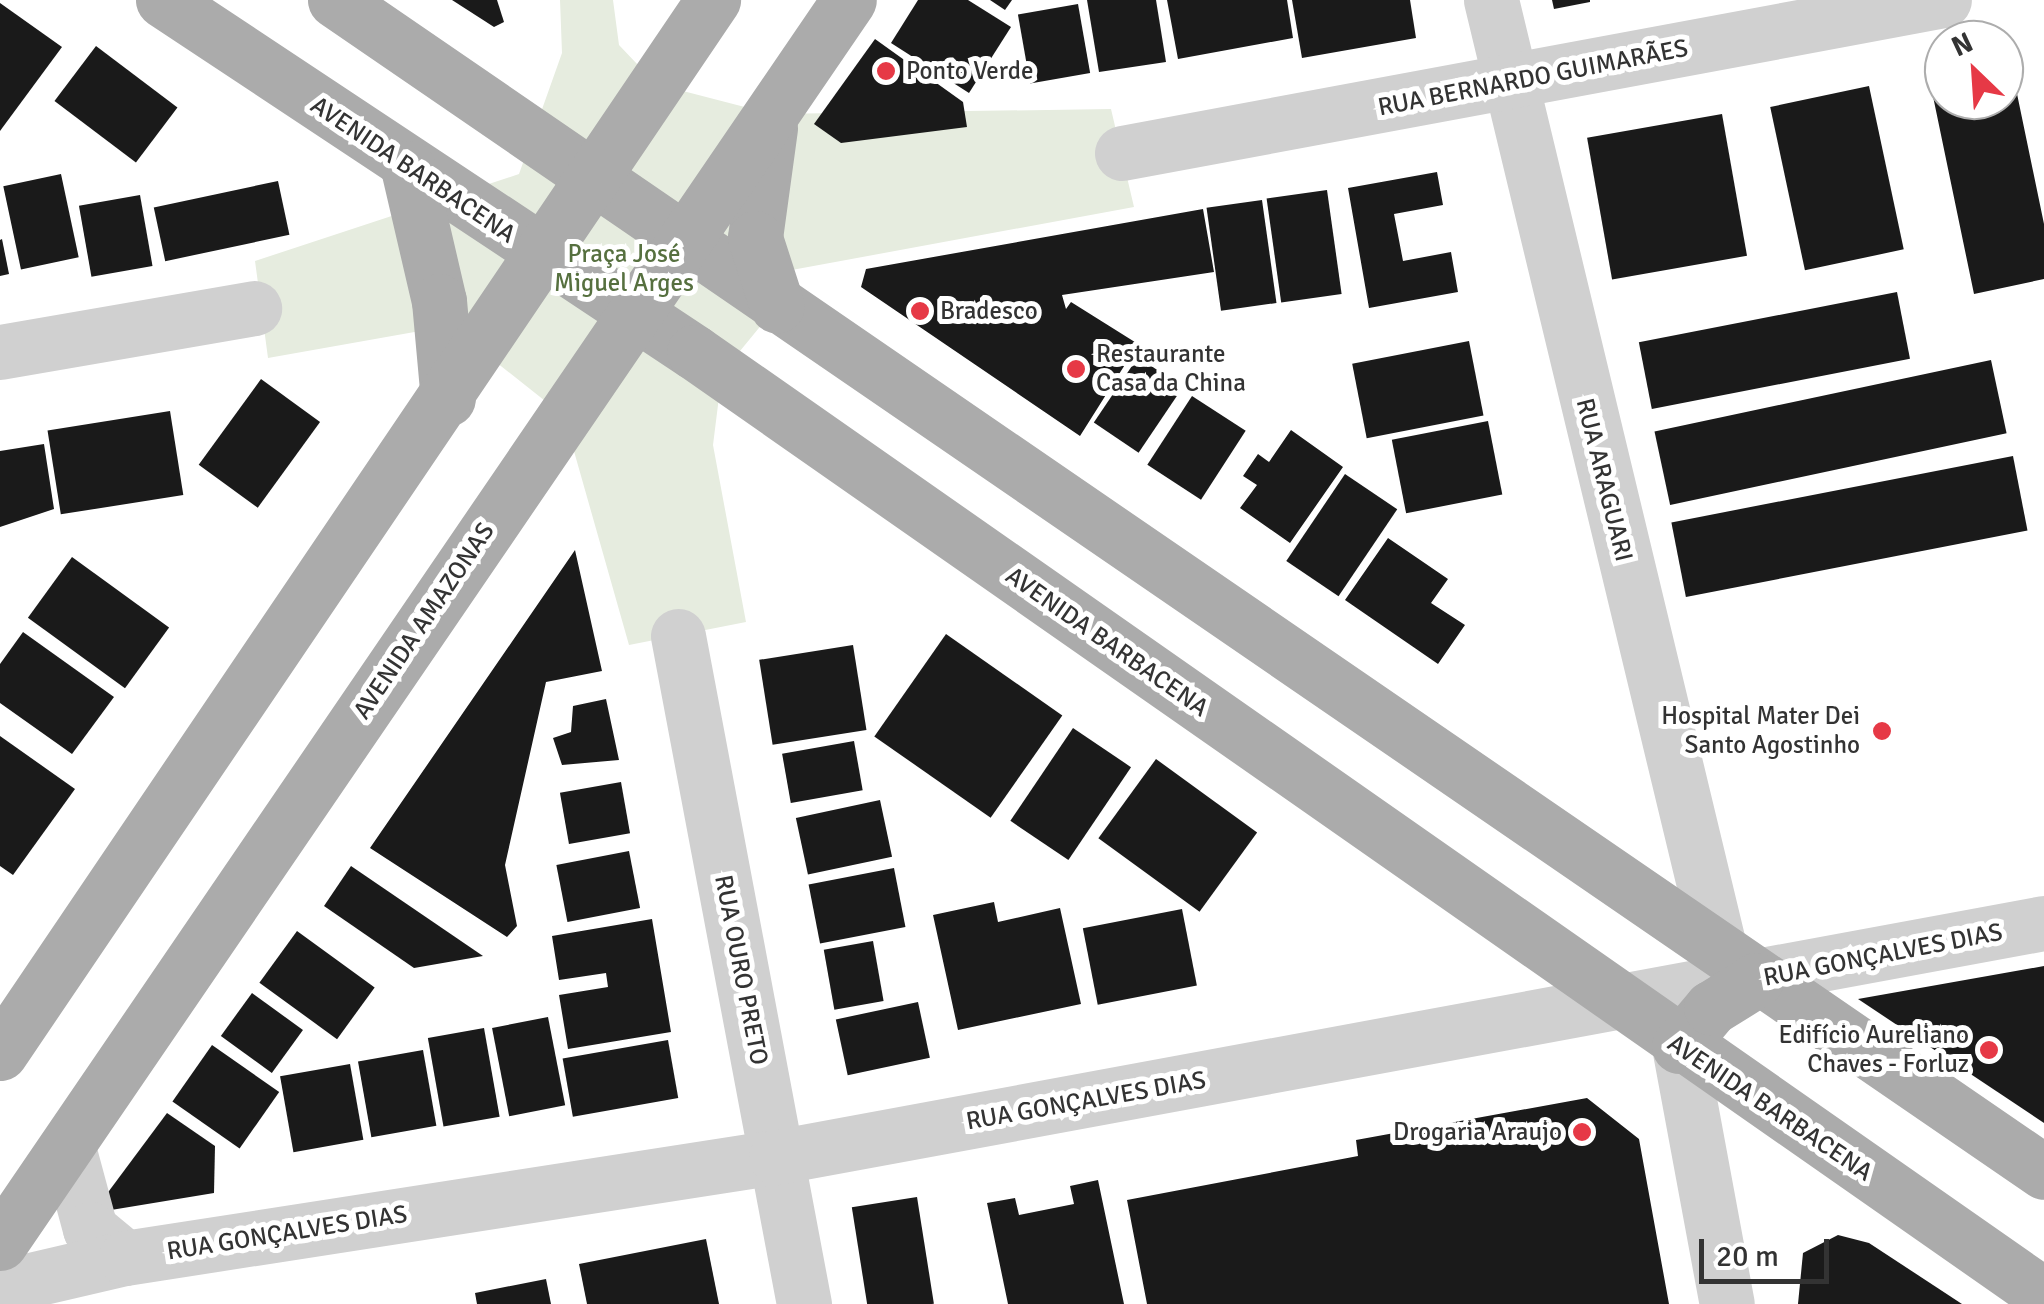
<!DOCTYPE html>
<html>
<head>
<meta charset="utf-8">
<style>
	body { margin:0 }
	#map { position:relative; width:2044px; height:1304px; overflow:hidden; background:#fff; font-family:Signika,sans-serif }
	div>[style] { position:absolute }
	.green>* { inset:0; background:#e6ecdf }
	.building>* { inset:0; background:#1a1a1a; transform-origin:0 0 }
	.minor>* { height:55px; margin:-27.5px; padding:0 27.5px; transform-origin:27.5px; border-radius:27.5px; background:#d0d0d0 }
	.major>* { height:55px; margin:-27.5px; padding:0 27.5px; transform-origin:27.5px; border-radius:27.5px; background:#ababab }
	.dots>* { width:28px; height:28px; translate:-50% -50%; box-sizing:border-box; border:5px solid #fff; border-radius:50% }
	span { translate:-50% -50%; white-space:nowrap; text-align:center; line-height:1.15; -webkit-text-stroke:10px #fff; paint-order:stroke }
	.poi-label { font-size:25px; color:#333 }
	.left { translate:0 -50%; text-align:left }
	.right { translate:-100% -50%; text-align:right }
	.street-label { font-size:25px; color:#333 }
	.park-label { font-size:25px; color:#56703f }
	.north { position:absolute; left:1924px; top:20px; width:100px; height:100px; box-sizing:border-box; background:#fff; border:2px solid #adadad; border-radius:50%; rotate:335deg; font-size:28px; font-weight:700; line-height:40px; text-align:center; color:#333 }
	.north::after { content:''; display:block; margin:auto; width:35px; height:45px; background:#e63946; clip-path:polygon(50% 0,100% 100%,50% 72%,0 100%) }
	.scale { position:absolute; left:1699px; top:1239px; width:130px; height:45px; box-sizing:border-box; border:5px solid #333; border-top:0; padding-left:12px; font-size:30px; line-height:35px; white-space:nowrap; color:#333; -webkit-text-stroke:8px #fff; paint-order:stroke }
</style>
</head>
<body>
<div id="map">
	<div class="green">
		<div style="clip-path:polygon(560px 0,613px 0,619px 45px,656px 84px,772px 114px,1111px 109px,1134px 207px,770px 274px,777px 306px,722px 373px,713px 445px,746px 622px,629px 645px,564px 416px,482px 351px,437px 328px,268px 358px,255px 261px,519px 174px,562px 53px)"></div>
	</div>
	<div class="building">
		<div style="clip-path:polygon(452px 0,497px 0,504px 22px,494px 27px)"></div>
		<div style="clip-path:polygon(918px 0,968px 0,1011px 27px,969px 93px,891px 43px)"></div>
		<div style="clip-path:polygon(990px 0,1012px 0,1005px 10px)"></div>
		<div style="clip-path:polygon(1087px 0,1156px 0,1166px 62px,1099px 72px)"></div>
		<div style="clip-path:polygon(1167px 0,1287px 0,1293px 38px,1178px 59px)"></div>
		<div style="clip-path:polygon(1292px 0,1410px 0,1416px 38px,1302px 58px)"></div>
		<div style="clip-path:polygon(1552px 0,1590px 0,1590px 2px,1554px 9px)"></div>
		<div style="clip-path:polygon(0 3px,62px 47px,0 131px)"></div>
		<div style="left:1078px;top:4px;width:70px;height:61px;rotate:80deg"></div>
		<div style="clip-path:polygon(875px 39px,963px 102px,967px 127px,841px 143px,814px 124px)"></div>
		<div style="left:96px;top:46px;width:102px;height:69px;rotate:37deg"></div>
		<div style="clip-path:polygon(2010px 60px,2044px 224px,2044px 279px,1974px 294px,1929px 77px,1944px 74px,1944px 100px,2004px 100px)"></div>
		<div style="left:1869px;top:86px;width:167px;height:101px;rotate:78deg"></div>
		<div style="left:1722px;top:114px;width:144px;height:137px;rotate:80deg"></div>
		<div style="clip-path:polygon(1437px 172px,1443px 205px,1394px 214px,1403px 261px,1451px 252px,1458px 292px,1369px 308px,1348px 188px)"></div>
		<div style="left:61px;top:174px;width:85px;height:59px;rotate:78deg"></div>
		<div style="left:278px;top:181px;width:55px;height:127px;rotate:78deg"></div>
		<div style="left:1327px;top:190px;width:105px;height:61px;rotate:82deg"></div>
		<div style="left:140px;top:195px;width:72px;height:62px;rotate:80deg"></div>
		<div style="left:1262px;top:200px;width:104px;height:56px;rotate:82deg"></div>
		<div style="clip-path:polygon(1203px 209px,1214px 272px,1062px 295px,1066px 309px,1071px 302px,1138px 344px,1080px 436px,861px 287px,866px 269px)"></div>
		<div style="clip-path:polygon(2px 239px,9px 274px,0 276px,0 240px)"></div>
		<div style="left:1897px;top:292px;width:68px;height:263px;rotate:79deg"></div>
		<div style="left:1469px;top:341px;width:76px;height:119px;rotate:79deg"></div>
		<div style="left:1138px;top:357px;width:54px;height:79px;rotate:34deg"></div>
		<div style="left:1991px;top:360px;width:75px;height:344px;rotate:78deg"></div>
		<div style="left:261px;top:379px;width:73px;height:106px;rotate:36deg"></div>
		<div style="left:1192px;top:396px;width:64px;height:82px;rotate:33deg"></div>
		<div style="left:170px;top:411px;width:85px;height:124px;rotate:81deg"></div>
		<div style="left:1488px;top:421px;width:75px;height:98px;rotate:79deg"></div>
		<div style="clip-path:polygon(1291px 430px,1343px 467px,1290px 543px,1240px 508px,1257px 485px,1243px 476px,1258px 454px,1269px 462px)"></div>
		<div style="clip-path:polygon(44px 444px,54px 509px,0 527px,0 451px)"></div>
		<div style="left:2013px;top:456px;width:76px;height:348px;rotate:79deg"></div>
		<div style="left:1345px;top:474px;width:63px;height:105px;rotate:34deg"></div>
		<div style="clip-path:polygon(1388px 538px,1448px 579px,1431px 603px,1465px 625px,1438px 664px,1345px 600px)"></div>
		<div style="clip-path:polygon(575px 550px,602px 671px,546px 682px,505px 865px,517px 926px,507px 937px,370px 848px)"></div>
		<div style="left:72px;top:557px;width:120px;height:75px;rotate:36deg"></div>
		<div style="clip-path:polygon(23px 632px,114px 697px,72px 754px,0 703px,0 664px)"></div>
		<div style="left:946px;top:634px;width:142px;height:125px;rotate:35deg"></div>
		<div style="left:853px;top:645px;width:86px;height:95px;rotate:81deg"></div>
		<div style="clip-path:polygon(606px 699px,619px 760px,562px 765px,553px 738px,571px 732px,573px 706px)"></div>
		<div style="left:1073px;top:728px;width:70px;height:112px;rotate:34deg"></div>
		<div style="clip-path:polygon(0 736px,75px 789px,13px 875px,0 866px)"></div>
		<div style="left:854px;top:741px;width:50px;height:73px;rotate:80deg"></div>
		<div style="left:1156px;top:759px;width:125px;height:98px;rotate:36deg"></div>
		<div style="left:621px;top:782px;width:52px;height:62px;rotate:80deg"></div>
		<div style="left:880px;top:800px;width:58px;height:86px;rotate:78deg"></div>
		<div style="left:629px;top:851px;width:58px;height:74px;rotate:79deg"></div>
		<div style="clip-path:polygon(351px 866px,483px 956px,414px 968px,324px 906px)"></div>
		<div style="left:894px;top:868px;width:60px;height:87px;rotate:79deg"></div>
		<div style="clip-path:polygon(994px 902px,998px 922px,1060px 908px,1081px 1004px,958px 1030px,933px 915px)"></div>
		<div style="left:1182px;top:909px;width:78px;height:101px;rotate:79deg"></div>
		<div style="clip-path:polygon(652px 919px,671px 1032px,568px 1049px,559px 995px,608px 987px,606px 973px,559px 980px,552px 936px)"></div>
		<div style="left:297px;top:931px;width:96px;height:64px;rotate:36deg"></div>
		<div style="left:873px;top:941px;width:61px;height:50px;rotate:80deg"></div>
		<div style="clip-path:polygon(2044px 966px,2044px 1123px,1858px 999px)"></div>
		<div style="left:252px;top:993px;width:63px;height:53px;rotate:36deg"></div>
		<div style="left:918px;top:1002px;width:57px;height:84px;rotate:78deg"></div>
		<div style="left:548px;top:1017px;width:90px;height:57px;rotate:79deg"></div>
		<div style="left:484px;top:1028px;width:90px;height:57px;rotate:80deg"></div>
		<div style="left:668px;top:1040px;width:59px;height:107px;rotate:80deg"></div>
		<div style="left:212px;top:1045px;width:82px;height:69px;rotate:35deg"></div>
		<div style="left:423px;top:1050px;width:77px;height:66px;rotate:80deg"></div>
		<div style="left:350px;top:1064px;width:77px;height:71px;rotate:80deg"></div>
		<div style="clip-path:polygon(1587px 1098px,1639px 1139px,1669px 1304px,1147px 1304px,1127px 1200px,1358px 1156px,1356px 1140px)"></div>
		<div style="clip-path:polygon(167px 1113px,215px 1146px,214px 1193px,111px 1210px,106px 1195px)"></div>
		<div style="clip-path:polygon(1098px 1180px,1124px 1304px,1008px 1304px,987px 1203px,1015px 1198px,1019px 1215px,1074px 1204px,1070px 1186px)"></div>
		<div style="left:917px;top:1197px;width:108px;height:66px;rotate:81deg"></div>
		<div style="clip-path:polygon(1838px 1235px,1869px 1243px,1962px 1304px,1798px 1304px,1803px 1253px)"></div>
		<div style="clip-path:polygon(706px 1239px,719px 1304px,587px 1304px,579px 1264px)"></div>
		<div style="clip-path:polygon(546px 1279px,551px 1304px,477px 1304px,475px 1293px)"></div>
	</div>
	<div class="minor">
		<div style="left:1491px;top:0;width:986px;rotate:76.46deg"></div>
		<div style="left:1122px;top:153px;width:836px;rotate:-10.54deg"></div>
		<div style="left:0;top:352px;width:258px;rotate:-9.8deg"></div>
		<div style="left:678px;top:636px;width:680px;rotate:79.32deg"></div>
		<div style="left:1679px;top:1046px;width:262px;rotate:79.5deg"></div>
		<div style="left:69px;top:1151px;width:81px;rotate:74.9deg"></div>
		<div style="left:90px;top:1229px;width:45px;rotate:39.6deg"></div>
		<div style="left:0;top:1287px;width:128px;rotate:-13.1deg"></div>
		<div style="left:125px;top:1258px;width:659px;rotate:-8.82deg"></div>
		<div style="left:776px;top:1157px;width:1289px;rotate:-10.46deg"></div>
	</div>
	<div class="major">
		<div style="left:163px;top:0;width:637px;rotate:33.54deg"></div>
		<div style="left:694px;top:352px;width:1647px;rotate:34.94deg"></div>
		<div style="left:335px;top:0;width:2072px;rotate:34.44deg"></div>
		<div style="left:770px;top:128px;width:111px;rotate:97.8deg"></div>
		<div style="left:755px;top:238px;width:71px;rotate:72.1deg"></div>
		<div style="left:408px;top:168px;width:137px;rotate:76.9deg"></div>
		<div style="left:439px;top:301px;width:98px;rotate:84.8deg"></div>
		<div style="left:1679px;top:1046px;width:50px;rotate:-49.9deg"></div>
		<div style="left:1711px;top:1008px;width:53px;rotate:-31.9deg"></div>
		<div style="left:0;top:1053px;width:1272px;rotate:-55.9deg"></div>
		<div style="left:0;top:1243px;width:1505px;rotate:-55.67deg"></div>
	</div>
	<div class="dots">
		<div style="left:886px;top:71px;background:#e63946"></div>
		<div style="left:920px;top:311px;background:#e63946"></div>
		<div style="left:1076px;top:369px;background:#e63946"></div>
		<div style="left:1882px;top:731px;background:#e63946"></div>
		<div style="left:1989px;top:1050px;background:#e63946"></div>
		<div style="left:1582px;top:1132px;background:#e63946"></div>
	</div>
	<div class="poi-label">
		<span class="left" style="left:906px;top:71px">Ponto Verde</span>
		<span class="left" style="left:940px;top:311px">Bradesco</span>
		<span class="left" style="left:1096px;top:369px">Restaurante<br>Casa da China</span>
		<span class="right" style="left:1860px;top:731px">Hospital Mater Dei<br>Santo Agostinho</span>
		<span class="right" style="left:1969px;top:1050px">Edifício Aureliano<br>Chaves - Forluz</span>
		<span class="right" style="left:1562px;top:1132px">Drogaria Araujo</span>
	</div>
	<div class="street-label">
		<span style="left:1533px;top:78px;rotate:-11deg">RUA BERNARDO GUIMARÃES</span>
		<span style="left:413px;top:170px;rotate:34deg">AVENIDA BARBACENA</span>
		<span style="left:1604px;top:480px;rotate:76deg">RUA ARAGUARI</span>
		<span style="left:424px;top:621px;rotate:-56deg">AVENIDA AMAZONAS</span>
		<span style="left:1107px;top:642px;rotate:35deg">AVENIDA BARBACENA</span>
		<span style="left:1883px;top:955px;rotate:-11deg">RUA GONÇALVES DIAS</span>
		<span style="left:741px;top:970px;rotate:79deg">RUA OURO PRETO</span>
		<span style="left:1086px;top:1101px;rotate:-10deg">RUA GONÇALVES DIAS</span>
		<span style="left:1770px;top:1108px;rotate:34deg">AVENIDA BARBACENA</span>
		<span style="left:287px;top:1233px;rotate:-9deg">RUA GONÇALVES DIAS</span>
	</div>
	<div class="park-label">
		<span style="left:624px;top:269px">Praça José<br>Miguel Arges</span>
	</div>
	<div class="north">N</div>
	<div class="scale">20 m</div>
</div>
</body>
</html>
